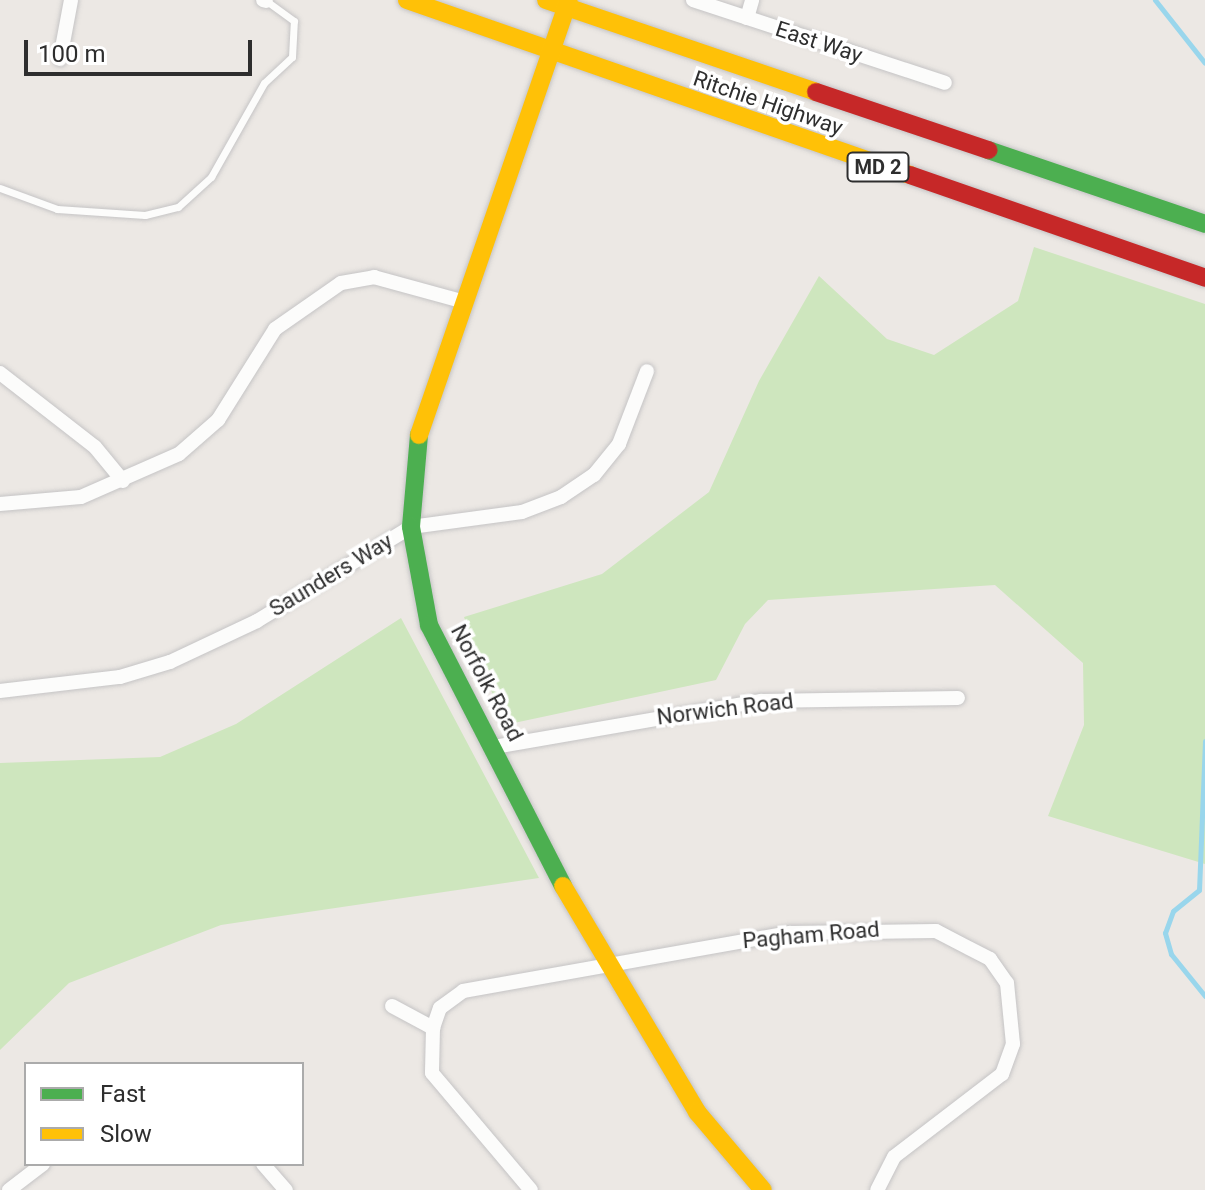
<!DOCTYPE html>
<html>
<head>
<meta charset="utf-8">
<style>
	body { margin:0 }
	#map { position:relative; width:1205px; height:1190px; overflow:hidden; background:#ece8e4; font-family:Roboto,sans-serif }
	div>[style] { position:absolute }
	.green>* { inset:0; background:#cee6be }
	.stream>* { height:5px; margin:-2.5px; padding:0 2.5px; transform-origin:2.5px; border-radius:2.5px; background:#99d6ec }
	.roads { filter:drop-shadow(0 0 2px #c5c4c5) drop-shadow(0 0 2px #c5c4c5) }
	.lane>* { height:7px; margin:-3.5px; padding:0 3.5px; transform-origin:3.5px; border-radius:3.5px; background:#fcfcfb }
	.street>* { height:14px; margin:-7px; padding:0 7px; transform-origin:7px; border-radius:7px; background:#fcfcfb }
	.fast>* { height:18px; margin:-9px; padding:0 9px; transform-origin:9px; border-radius:9px; background:#4caf50 }
	.slow>* { height:18px; margin:-9px; padding:0 9px; transform-origin:9px; border-radius:9px; background:#ffc107 }
	.jam>* { height:18px; margin:-9px; padding:0 9px; transform-origin:9px; border-radius:9px; background:#c62828 }
	span { translate:-50% -50%; white-space:nowrap; text-align:center; line-height:1.15; -webkit-text-stroke:7px #fff; paint-order:stroke }
	.shield-label span { padding:2px 6px; background:#fff; border:2px solid; border-radius:6px; -webkit-text-stroke-width:0 }
	.shield-label { font-size:20px; color:#2e2e2e; font-weight:700 }
	.street-label { font-size:22px; color:#2e2e2e }
	.legend { position:absolute; left:24px; top:1062px; width:280px; height:104px; box-sizing:border-box; background:#fff; border:2px solid #ababab; margin:0; padding:10px 14px; list-style:none; font-size:24px; color:#2e2e2e }
	.legend li { display:flex; align-items:center; gap:16px; height:40px }
	.legend b { width:40px; border:2px solid #ababab }
	.scale { position:absolute; left:24px; top:40px; width:228px; height:36px; box-sizing:border-box; border:4px solid #2e2e2e; border-top:0; padding-left:10px; font-size:24px; line-height:28px; white-space:nowrap; color:#2e2e2e; -webkit-text-stroke:6px #fff; paint-order:stroke }
</style>
</head>
<body>
<div id="map">
	<div class="green">
		<div style="clip-path:polygon(1034px 247px,1205px 304px,1205px 864px,1048px 816px,1084px 725px,1083px 663px,995px 585px,768px 600px,745px 624px,716px 680px,504px 725px,464px 617px,602px 574px,709px 492px,759px 381px,819px 276px,887px 339px,934px 355px,1018px 301px)"></div>
		<div style="clip-path:polygon(401px 618px,539px 878px,221px 925px,69px 983px,0 1050px,0 763px,160px 757px,236px 724px)"></div>
	</div>
	<div class="stream">
		<div style="left:1155px;top:0;width:80px;rotate:51.6deg"></div>
		<div style="left:1205px;top:741px;width:149px;rotate:92.3deg"></div>
		<div style="left:1199px;top:890px;width:33px;rotate:141deg"></div>
		<div style="left:1173px;top:911px;width:23px;rotate:110deg"></div>
		<div style="left:1165px;top:933px;width:22px;rotate:74deg"></div>
		<div style="left:1171px;top:954px;width:54px;rotate:51deg"></div>
	</div>
	<div class="roads">
		<div class="lane">
			<div style="left:0;top:188px;width:61px;rotate:20.2deg"></div>
			<div style="left:57px;top:209px;width:88px;rotate:3.9deg"></div>
			<div style="left:145px;top:215px;width:34px;rotate:-14deg"></div>
			<div style="left:178px;top:207px;width:45px;rotate:-42.3deg"></div>
			<div style="left:211px;top:177px;width:108px;rotate:-60.6deg"></div>
			<div style="left:264px;top:83px;width:38px;rotate:-43deg"></div>
			<div style="left:292px;top:57px;width:36px;rotate:-87deg"></div>
			<div style="left:294px;top:21px;width:34px;rotate:-144deg"></div>
		</div>
		<div class="street">
			<div style="left:263px;top:0;width:3px;rotate:18deg"></div>
			<div style="left:693px;top:0;width:265px;rotate:18.2deg"></div>
			<div style="left:747px;top:18px;width:19px;rotate:-74deg"></div>
			<div style="left:60px;top:59px;width:60px;rotate:-79.4deg"></div>
			<div style="left:0;top:373px;width:120px;rotate:37.9deg"></div>
			<div style="left:95px;top:447px;width:44px;rotate:50.5deg"></div>
			<div style="left:0;top:504px;width:81px;rotate:-4.9deg"></div>
			<div style="left:81px;top:497px;width:107px;rotate:-23.7deg"></div>
			<div style="left:179px;top:454px;width:52px;rotate:-41.1deg"></div>
			<div style="left:218px;top:420px;width:107px;rotate:-57.9deg"></div>
			<div style="left:275px;top:329px;width:80px;rotate:-34.9deg"></div>
			<div style="left:341px;top:283px;width:34px;rotate:-10deg"></div>
			<div style="left:374px;top:277px;width:94px;rotate:15.4deg"></div>
			<div style="left:0;top:691px;width:121px;rotate:-6.7deg"></div>
			<div style="left:120px;top:677px;width:52px;rotate:-16.7deg"></div>
			<div style="left:170px;top:662px;width:96px;rotate:-25.2deg"></div>
			<div style="left:257px;top:621px;width:180px;rotate:-31.4deg"></div>
			<div style="left:411px;top:527px;width:112px;rotate:-7.7deg"></div>
			<div style="left:522px;top:512px;width:42px;rotate:-21deg"></div>
			<div style="left:561px;top:497px;width:40px;rotate:-34deg"></div>
			<div style="left:594px;top:475px;width:40px;rotate:-51deg"></div>
			<div style="left:619px;top:444px;width:78px;rotate:-69deg"></div>
			<div style="left:494px;top:747px;width:271px;rotate:-9.8deg"></div>
			<div style="left:761px;top:701px;width:197px;rotate:-0.9deg"></div>
			<div style="left:392px;top:1006px;width:47px;rotate:28.2deg"></div>
			<div style="left:433px;top:1028px;width:21px;rotate:-71deg"></div>
			<div style="left:440px;top:1008px;width:29px;rotate:-36deg"></div>
			<div style="left:463px;top:991px;width:332px;rotate:-10.1deg"></div>
			<div style="left:790px;top:933px;width:146px;rotate:-0.8deg"></div>
			<div style="left:936px;top:931px;width:61px;rotate:27.4deg"></div>
			<div style="left:990px;top:959px;width:29px;rotate:55deg"></div>
			<div style="left:1007px;top:983px;width:61px;rotate:84.4deg"></div>
			<div style="left:1013px;top:1044px;width:32px;rotate:110deg"></div>
			<div style="left:1002px;top:1074px;width:136px;rotate:142.5deg"></div>
			<div style="left:894px;top:1157px;width:37px;rotate:117deg"></div>
			<div style="left:433px;top:1028px;width:45px;rotate:91.3deg"></div>
			<div style="left:432px;top:1073px;width:153px;rotate:49.8deg"></div>
			<div style="left:263px;top:1164px;width:35px;rotate:49deg"></div>
			<div style="left:9px;top:1190px;width:43px;rotate:-37.4deg"></div>
		</div>
		<div class="fast">
			<div style="left:988px;top:150px;width:229px;rotate:18.8deg"></div>
			<div style="left:419px;top:435px;width:92px;rotate:95deg"></div>
			<div style="left:411px;top:527px;width:100px;rotate:79.6deg"></div>
			<div style="left:429px;top:625px;width:293px;rotate:62.8deg"></div>
		</div>
		<div class="slow">
			<div style="left:407px;top:0;width:533px;rotate:19.18deg"></div>
			<div style="left:546px;top:0;width:285px;rotate:18.8deg"></div>
			<div style="left:419px;top:435px;width:460px;rotate:-71deg"></div>
			<div style="left:563px;top:886px;width:263px;rotate:59.3deg"></div>
			<div style="left:697px;top:1112px;width:102px;rotate:49.8deg"></div>
		</div>
		<div class="jam">
			<div style="left:816px;top:92px;width:182px;rotate:18.6deg"></div>
			<div style="left:910px;top:175px;width:312px;rotate:19.2deg"></div>
		</div>
	</div>
	<div class="shield-label">
		<span style="left:878px;top:167px">MD 2</span>
	</div>
	<div class="street-label">
		<span style="left:819px;top:42px;rotate:18deg">East Way</span>
		<span style="left:768px;top:103px;rotate:19deg">Ritchie Highway</span>
		<span style="left:331px;top:575px;rotate:-31deg">Saunders Way</span>
		<span style="left:487px;top:683px;rotate:62deg">Norfolk Road</span>
		<span style="left:725px;top:709px;rotate:-7deg">Norwich Road</span>
		<span style="left:811px;top:935px;rotate:-5deg">Pagham Road</span>
	</div>
	<ul class="legend">
	<li><b style="height:10px;background:#4caf50"></b>Fast</li>
	<li><b style="height:10px;background:#ffc107"></b>Slow</li>
	</ul>
	<div class="scale">100 m</div>
</div>
</body>
</html>
